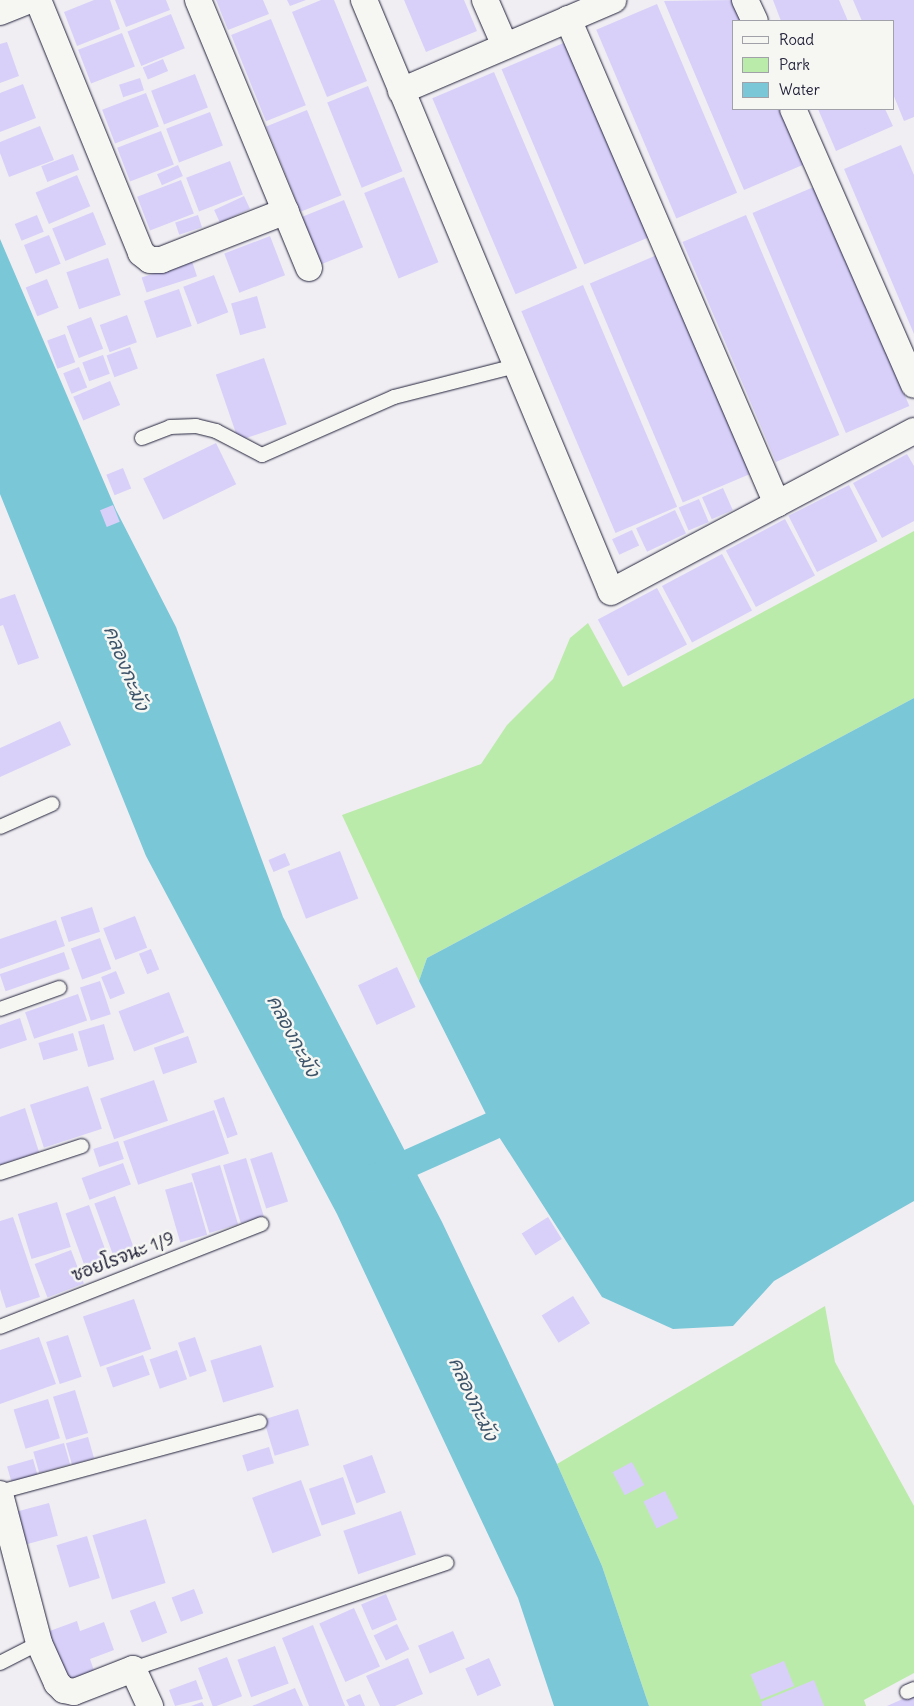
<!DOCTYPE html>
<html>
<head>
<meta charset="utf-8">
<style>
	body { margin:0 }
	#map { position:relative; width:914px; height:1706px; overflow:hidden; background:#f0eef3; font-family:Delius,"Playpen Sans Thai",sans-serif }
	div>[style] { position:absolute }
	.green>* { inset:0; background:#bbebaa }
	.water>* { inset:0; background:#7ac7d8 }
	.canal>* { height:28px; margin:-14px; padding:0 14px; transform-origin:14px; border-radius:14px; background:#7ac7d8 }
	.building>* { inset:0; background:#d8d0f9; transform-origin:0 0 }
	.roads { filter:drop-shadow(0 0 1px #22223b) drop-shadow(0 0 1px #22223b) }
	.service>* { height:14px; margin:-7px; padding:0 7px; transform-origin:7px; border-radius:7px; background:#f6f6f2 }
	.minor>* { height:26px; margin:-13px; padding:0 13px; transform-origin:13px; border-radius:13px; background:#f6f6f2 }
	span { translate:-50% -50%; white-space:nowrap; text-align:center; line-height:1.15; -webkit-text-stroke:5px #f6f6f2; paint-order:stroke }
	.street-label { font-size:18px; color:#22223b }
	.water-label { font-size:19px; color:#3c546a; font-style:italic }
	.legend { position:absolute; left:732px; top:20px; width:162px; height:90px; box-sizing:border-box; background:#f6f6f2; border:1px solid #a1a1a9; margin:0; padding:6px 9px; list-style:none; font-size:15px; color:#22223b }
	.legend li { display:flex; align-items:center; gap:10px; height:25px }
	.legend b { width:25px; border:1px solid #a1a1a9 }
</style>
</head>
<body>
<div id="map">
	<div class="green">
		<div style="clip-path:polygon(914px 531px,914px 698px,427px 958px,419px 981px,342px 815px,481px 764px,507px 725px,553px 679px,570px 638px,588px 623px,623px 687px)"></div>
		<div style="clip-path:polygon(825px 1306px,835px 1362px,914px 1506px,914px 1673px,864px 1700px,866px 1706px,649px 1706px,602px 1566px,557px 1464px)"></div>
	</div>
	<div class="water">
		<div style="clip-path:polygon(0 239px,116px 510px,176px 627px,283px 917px,442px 1222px,557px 1464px,602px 1566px,649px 1706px,554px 1706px,518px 1598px,337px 1214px,146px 856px,0 494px)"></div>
		<div style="clip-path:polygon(914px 698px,914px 1201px,774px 1281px,733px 1326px,673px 1329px,602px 1297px,492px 1126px,419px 981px,427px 958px)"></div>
	</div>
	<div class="canal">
		<div style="left:376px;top:1178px;width:127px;rotate:-24.1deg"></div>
	</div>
	<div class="building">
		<div style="clip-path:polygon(94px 0,110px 0,120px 29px,77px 46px,64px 12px)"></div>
		<div style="clip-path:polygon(115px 0,166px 0,170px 10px,126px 27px)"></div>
		<div style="clip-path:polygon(216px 0,263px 0,269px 14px,228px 30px)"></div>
		<div style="clip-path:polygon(287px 0,306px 0,290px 6px)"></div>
		<div style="clip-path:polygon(321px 0,334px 0,367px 81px,327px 97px,292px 12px)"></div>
		<div style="clip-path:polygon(404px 0,464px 0,477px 31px,426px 52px)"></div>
		<div style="clip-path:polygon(736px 0,745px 21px,733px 21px,733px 109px,782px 109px,805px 164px,744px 190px,664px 1px)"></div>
		<div style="clip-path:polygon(773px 0,839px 0,848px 21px,781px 21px)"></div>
		<div style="clip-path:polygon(853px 0,914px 0,914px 117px,904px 121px,893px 94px,893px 21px,862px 21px)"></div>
		<div style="left:657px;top:4px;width:205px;height:66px;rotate:67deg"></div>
		<div style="left:171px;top:14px;width:37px;height:47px;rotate:68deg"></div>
		<div style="left:271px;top:19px;width:93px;height:43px;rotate:68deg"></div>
		<div style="left:122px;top:33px;width:36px;height:47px;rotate:69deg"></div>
		<div style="clip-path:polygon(7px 42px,19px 76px,0 83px,0 44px)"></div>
		<div style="left:566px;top:42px;width:212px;height:70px;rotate:67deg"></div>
		<div style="left:163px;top:59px;width:13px;height:22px;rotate:67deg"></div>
		<div style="left:494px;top:72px;width:213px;height:67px;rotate:67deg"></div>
		<div style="left:195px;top:74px;width:36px;height:47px;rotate:69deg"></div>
		<div style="left:140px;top:78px;width:13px;height:22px;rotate:72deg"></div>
		<div style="clip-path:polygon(23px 84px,36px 118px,0 132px,0 93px)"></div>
		<div style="left:368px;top:86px;width:92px;height:44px;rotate:68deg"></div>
		<div style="left:146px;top:93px;width:36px;height:47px;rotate:69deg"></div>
		<div style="clip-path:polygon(818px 109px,885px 109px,893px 126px,836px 151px)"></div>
		<div style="left:307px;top:110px;width:92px;height:44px;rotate:68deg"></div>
		<div style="left:210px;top:112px;width:36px;height:47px;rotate:69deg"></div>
		<div style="clip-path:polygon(40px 126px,54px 160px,9px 177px,0 153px,0 142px)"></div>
		<div style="left:161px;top:131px;width:36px;height:47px;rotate:69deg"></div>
		<div style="clip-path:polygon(901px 145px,914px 175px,914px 334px,844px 169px)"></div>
		<div style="left:73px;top:154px;width:17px;height:34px;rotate:69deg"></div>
		<div style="left:230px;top:161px;width:36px;height:47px;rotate:69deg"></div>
		<div style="left:178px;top:165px;width:12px;height:23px;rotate:66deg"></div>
		<div style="left:77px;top:175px;width:34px;height:45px;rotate:67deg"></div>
		<div style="left:404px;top:177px;width:92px;height:43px;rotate:68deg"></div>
		<div style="left:181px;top:180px;width:36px;height:47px;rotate:69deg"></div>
		<div style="left:816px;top:186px;width:239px;height:69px;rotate:67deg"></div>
		<div style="left:244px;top:196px;width:14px;height:33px;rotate:65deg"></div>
		<div style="left:344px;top:200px;width:51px;height:45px;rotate:68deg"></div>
		<div style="left:93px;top:212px;width:35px;height:44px;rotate:68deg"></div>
		<div style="left:37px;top:215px;width:18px;height:24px;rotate:68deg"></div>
		<div style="left:198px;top:215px;width:13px;height:24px;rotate:72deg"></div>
		<div style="left:746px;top:215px;width:239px;height:69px;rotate:67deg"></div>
		<div style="left:49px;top:235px;width:31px;height:27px;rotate:68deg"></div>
		<div style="left:270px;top:236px;width:42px;height:49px;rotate:69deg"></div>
		<div style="left:657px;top:255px;width:238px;height:73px;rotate:67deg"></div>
		<div style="left:108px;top:258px;width:39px;height:44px;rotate:71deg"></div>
		<div style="left:192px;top:261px;width:16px;height:53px;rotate:72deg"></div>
		<div style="left:214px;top:275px;width:40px;height:33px;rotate:69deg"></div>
		<div style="left:47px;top:279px;width:31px;height:23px;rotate:68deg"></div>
		<div style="left:583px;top:285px;width:241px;height:67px;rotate:67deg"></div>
		<div style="left:179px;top:289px;width:39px;height:37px;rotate:71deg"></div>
		<div style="left:257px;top:296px;width:33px;height:27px;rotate:74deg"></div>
		<div style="left:127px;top:315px;width:29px;height:29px;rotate:70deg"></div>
		<div style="left:91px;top:317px;width:34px;height:26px;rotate:69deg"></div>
		<div style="left:65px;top:334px;width:30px;height:19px;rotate:70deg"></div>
		<div style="left:130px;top:347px;width:23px;height:25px;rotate:70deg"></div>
		<div style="left:103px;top:355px;width:20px;height:22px;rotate:70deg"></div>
		<div style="left:264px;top:358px;width:70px;height:51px;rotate:71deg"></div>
		<div style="left:79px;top:367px;width:22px;height:17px;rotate:68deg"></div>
		<div style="left:110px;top:381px;width:26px;height:40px;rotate:67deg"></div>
		<div style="left:216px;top:443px;width:46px;height:81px;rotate:64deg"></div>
		<div style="clip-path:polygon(907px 454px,914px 466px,914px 521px,882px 538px,853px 483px)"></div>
		<div style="left:123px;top:468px;width:22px;height:18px;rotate:68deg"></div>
		<div style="left:849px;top:485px;width:63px;height:68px;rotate:63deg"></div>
		<div style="left:723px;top:488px;width:24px;height:23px;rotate:66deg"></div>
		<div style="left:699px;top:499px;width:25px;height:22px;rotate:67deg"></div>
		<div style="left:113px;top:505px;width:18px;height:14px;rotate:68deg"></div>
		<div style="left:675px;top:510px;width:26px;height:43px;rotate:65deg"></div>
		<div style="left:785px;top:519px;width:64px;height:67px;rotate:62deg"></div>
		<div style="left:632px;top:530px;width:17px;height:22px;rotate:65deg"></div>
		<div style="left:722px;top:554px;width:64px;height:68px;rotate:62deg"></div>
		<div style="left:657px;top:588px;width:64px;height:67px;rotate:62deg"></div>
		<div style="clip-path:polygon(15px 594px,39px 658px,18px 665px,3px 625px,0 626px,0 599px)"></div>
		<div style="clip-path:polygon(60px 721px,71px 745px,0 777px,0 748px)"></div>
		<div style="left:340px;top:851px;width:51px;height:56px;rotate:69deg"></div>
		<div style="left:285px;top:853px;width:13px;height:18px;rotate:67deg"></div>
		<div style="left:92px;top:907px;width:26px;height:33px;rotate:72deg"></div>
		<div style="left:135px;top:916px;width:34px;height:34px;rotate:69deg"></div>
		<div style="clip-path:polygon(56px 920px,65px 946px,0 969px,0 939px)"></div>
		<div style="left:100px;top:938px;width:33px;height:31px;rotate:70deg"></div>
		<div style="left:151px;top:949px;width:22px;height:13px;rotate:68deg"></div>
		<div style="left:64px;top:952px;width:18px;height:68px;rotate:71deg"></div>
		<div style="left:397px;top:967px;width:44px;height:43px;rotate:65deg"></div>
		<div style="left:116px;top:971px;width:24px;height:16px;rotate:68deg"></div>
		<div style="left:100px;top:981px;width:35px;height:21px;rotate:72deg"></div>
		<div style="left:169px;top:992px;width:43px;height:54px;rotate:69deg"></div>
		<div style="left:78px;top:994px;width:28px;height:56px;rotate:71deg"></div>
		<div style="clip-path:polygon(20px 1018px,27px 1040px,0 1049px,0 1025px)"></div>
		<div style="left:104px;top:1024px;width:37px;height:27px;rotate:74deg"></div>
		<div style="left:73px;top:1033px;width:18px;height:36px;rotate:74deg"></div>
		<div style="left:188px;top:1036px;width:28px;height:36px;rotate:71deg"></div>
		<div style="left:154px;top:1080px;width:43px;height:57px;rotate:71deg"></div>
		<div style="left:88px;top:1086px;width:45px;height:61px;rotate:72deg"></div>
		<div style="left:224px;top:1097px;width:40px;height:11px;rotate:70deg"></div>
		<div style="clip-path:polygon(25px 1108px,39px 1152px,0 1165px,0 1117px)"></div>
		<div style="left:214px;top:1110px;width:46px;height:96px;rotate:71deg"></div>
		<div style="left:118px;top:1141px;width:19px;height:26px;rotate:72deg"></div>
		<div style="left:272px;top:1152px;width:52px;height:23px;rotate:72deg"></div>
		<div style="left:246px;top:1158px;width:61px;height:24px;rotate:73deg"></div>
		<div style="left:123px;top:1163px;width:23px;height:44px;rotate:70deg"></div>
		<div style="left:220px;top:1165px;width:62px;height:30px;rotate:73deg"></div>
		<div style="left:192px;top:1182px;width:55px;height:28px;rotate:74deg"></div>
		<div style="left:115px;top:1196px;width:64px;height:22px;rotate:70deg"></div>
		<div style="left:57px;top:1202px;width:47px;height:41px;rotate:73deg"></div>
		<div style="left:89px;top:1205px;width:67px;height:25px;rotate:70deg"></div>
		<div style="clip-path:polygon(13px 1217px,40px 1297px,6px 1308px,0 1289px,0 1221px)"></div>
		<div style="left:548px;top:1217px;width:26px;height:31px;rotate:58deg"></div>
		<div style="left:71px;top:1250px;width:36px;height:39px;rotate:69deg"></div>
		<div style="left:573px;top:1296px;width:32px;height:37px;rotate:58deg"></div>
		<div style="left:134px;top:1299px;width:53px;height:54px;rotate:71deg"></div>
		<div style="left:68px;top:1335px;width:44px;height:23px;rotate:72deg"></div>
		<div style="clip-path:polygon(39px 1337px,56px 1384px,0 1404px,0 1350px)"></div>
		<div style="left:195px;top:1337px;width:36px;height:18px;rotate:71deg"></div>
		<div style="left:261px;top:1345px;width:44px;height:53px;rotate:73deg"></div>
		<div style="left:177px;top:1350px;width:31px;height:29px;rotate:71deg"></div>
		<div style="left:143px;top:1355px;width:21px;height:39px;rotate:71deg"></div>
		<div style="left:75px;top:1390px;width:45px;height:23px;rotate:73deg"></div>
		<div style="left:48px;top:1399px;width:41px;height:36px;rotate:73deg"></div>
		<div style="left:298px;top:1409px;width:38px;height:36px;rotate:73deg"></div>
		<div style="left:88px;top:1437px;width:22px;height:23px;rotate:74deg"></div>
		<div style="left:64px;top:1443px;width:22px;height:32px;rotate:74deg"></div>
		<div style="left:269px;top:1447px;width:17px;height:28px;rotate:73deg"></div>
		<div style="left:372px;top:1455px;width:40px;height:31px;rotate:70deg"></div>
		<div style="left:33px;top:1459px;width:18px;height:27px;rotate:74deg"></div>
		<div style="left:632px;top:1462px;width:26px;height:22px;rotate:62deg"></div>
		<div style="left:343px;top:1477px;width:39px;height:36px;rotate:71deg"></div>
		<div style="left:301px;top:1480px;width:59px;height:52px;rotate:70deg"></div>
		<div style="left:665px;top:1491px;width:30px;height:24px;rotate:64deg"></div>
		<div style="left:49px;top:1503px;width:34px;height:37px;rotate:75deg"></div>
		<div style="left:401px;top:1511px;width:46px;height:61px;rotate:71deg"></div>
		<div style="left:146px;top:1519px;width:67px;height:56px;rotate:73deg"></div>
		<div style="left:87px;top:1536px;width:44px;height:32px;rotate:73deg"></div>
		<div style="left:194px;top:1589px;width:26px;height:24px;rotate:69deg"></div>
		<div style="left:386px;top:1594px;width:28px;height:27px;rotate:67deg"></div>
		<div style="left:155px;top:1601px;width:34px;height:27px;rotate:69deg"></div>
		<div style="left:354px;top:1608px;width:64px;height:38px;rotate:66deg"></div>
		<div style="clip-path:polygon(77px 1621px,80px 1631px,104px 1622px,114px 1650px,90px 1659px,97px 1679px,67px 1689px,47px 1632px)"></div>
		<div style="left:397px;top:1624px;width:28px;height:26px;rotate:64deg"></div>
		<div style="clip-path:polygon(313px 1625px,345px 1706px,309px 1706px,282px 1638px)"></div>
		<div style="left:453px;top:1631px;width:30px;height:38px;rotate:67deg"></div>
		<div style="left:275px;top:1646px;width:40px;height:40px;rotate:70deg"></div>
		<div style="left:227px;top:1657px;width:42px;height:31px;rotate:69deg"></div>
		<div style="clip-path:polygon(408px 1658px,423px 1694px,395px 1706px,380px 1706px,366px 1676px)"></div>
		<div style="left:489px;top:1658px;width:30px;height:26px;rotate:66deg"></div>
		<div style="left:784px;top:1661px;width:27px;height:36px;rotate:68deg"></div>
		<div style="clip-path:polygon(196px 1680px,203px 1699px,175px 1706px,169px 1690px)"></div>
		<div style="clip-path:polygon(814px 1680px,824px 1706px,762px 1706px,761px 1702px)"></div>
		<div style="clip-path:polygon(295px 1688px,303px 1706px,252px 1706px)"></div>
		<div style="clip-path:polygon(360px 1694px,365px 1706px,349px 1706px,346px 1700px)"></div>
		<div style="clip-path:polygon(914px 1694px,914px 1706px,887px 1706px)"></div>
		<div style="clip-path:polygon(202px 1702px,204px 1706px,191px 1706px)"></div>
	</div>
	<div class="roads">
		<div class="service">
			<div style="left:142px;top:438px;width:30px;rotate:-21deg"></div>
			<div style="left:170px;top:427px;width:26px;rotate:-2deg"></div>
			<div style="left:196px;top:426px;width:21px;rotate:14deg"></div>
			<div style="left:216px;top:431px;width:52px;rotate:27.6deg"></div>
			<div style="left:262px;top:455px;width:144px;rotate:-23.7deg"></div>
			<div style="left:394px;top:397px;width:126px;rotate:-14.3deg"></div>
			<div style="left:0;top:827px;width:57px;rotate:-23.9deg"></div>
			<div style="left:0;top:1009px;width:63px;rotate:-19.6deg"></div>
			<div style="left:0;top:1173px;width:86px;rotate:-18.2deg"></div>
			<div style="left:0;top:1327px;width:281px;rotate:-21.5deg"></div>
			<div style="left:0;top:1492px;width:269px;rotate:-15.1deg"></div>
			<div style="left:0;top:1663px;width:44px;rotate:-27.1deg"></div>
			<div style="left:133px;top:1669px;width:331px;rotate:-18.7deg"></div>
			<div style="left:907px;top:1692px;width:8px;rotate:-23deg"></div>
		</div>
		<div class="minor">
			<div style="left:38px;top:0;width:273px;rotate:67.8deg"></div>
			<div style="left:141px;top:253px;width:11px;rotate:38deg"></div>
			<div style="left:150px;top:260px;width:11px"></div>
			<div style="left:161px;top:260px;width:134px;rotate:-21.4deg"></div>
			<div style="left:198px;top:0;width:290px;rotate:67.5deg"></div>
			<div style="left:364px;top:0;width:641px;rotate:67.35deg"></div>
			<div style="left:611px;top:592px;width:343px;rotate:-28deg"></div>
			<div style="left:485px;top:0;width:50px;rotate:66.5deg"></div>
			<div style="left:745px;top:0;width:23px;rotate:65deg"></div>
			<div style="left:0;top:12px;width:31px;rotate:-22deg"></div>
			<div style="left:568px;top:19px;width:528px;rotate:66.69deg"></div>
			<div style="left:401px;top:91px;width:231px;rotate:-23.2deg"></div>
			<div style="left:793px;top:109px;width:301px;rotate:66.3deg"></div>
			<div style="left:0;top:1494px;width:154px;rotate:75.3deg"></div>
			<div style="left:39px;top:1643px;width:44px;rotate:65.8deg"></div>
			<div style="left:57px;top:1683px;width:10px;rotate:45deg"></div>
			<div style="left:64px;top:1690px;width:10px;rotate:11deg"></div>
			<div style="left:74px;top:1692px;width:63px;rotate:-21.3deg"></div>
			<div style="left:133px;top:1669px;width:41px;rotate:65.3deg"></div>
		</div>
	</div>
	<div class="street-label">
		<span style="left:123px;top:1257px;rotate:-21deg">ซอยโรจนะ 1/9</span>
	</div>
	<div class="water-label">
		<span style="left:126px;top:668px;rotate:68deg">คลองกะมัง</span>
		<span style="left:293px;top:1036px;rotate:62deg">คลองกะมัง</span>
		<span style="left:473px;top:1399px;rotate:65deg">คลองกะมัง</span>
	</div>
	<ul class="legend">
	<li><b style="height:6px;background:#f6f6f2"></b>Road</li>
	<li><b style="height:14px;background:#bbebaa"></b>Park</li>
	<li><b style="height:14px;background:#7ac7d8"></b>Water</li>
	</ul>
</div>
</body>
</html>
